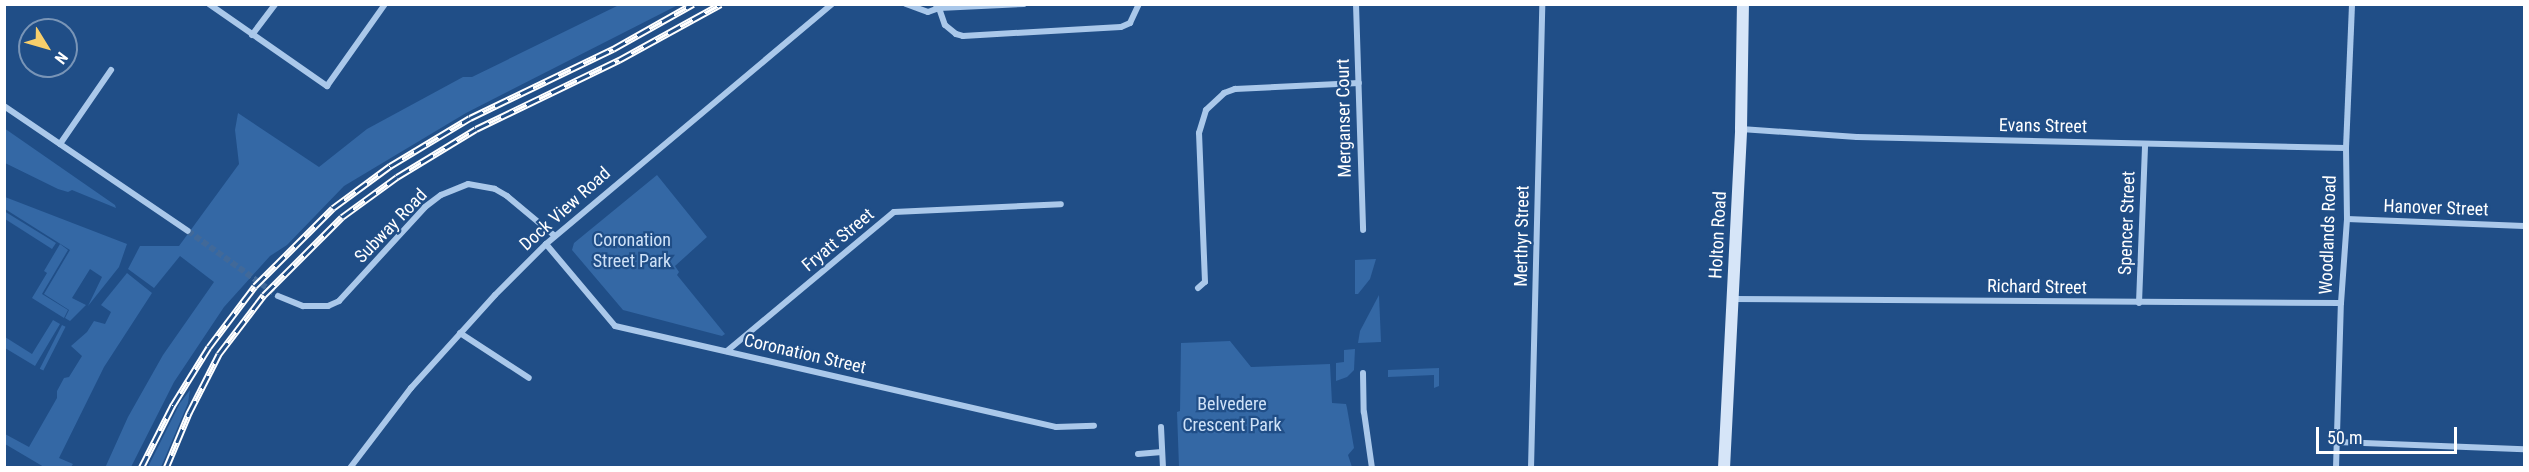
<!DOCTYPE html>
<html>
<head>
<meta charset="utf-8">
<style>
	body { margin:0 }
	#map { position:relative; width:2529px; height:472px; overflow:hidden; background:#204e87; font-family:"Roboto Condensed",sans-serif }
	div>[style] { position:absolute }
	.green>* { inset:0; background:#3468a5; transform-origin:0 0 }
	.street-tunnel>* { height:6px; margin-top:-3px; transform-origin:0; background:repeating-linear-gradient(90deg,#416999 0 6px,transparent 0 9px) }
	.street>* { height:6px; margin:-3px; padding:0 3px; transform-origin:3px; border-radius:3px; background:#aac8ea }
	.secondary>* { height:12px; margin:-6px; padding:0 6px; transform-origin:6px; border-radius:6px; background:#d6e5f8 }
	.rail>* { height:7px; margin-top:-3.5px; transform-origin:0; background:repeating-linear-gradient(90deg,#204e87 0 14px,#fff 0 28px); box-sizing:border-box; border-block:2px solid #fff }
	span { translate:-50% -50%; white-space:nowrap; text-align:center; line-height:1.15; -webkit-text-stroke:4.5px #204e87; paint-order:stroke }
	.street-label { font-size:18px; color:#fff }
	.park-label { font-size:18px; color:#cfe2f8 }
	.frame { position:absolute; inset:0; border:6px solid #fff; pointer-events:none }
	.north { position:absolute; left:18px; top:18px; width:60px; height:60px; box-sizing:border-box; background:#204e87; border:2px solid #7995b7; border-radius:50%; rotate:127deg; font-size:16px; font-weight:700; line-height:24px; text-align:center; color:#fff }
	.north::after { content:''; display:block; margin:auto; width:21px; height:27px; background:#f7ce6b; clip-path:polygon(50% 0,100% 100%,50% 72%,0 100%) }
	.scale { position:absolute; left:2316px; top:427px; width:141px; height:27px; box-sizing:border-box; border:3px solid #fff; border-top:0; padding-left:8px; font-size:18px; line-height:21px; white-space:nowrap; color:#fff; -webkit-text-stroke:4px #204e87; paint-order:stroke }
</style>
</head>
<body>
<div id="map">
	<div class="green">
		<div style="clip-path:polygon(619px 5px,678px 5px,466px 113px,344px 186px,287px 245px,270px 256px,224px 307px,174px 382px,131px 467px,105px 468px,128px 417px,163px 355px,214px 282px,180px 256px,154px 288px,128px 269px,140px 246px,179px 246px,239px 164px,235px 130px,238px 113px,319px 167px,367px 129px,463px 77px,472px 77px)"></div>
		<div style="clip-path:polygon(4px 128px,115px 205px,116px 208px,72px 190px,68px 192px,58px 189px,5px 163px)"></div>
		<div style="clip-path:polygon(657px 175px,707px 237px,675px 266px,679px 272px,677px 275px,725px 334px,722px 336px,623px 310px,572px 250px,574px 243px)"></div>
		<div style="clip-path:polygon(5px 197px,127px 244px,119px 267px,88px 306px,102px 277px,90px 269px,72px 298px,86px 305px,70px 321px,65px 318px,69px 310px,44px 294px,70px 250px,5px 209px)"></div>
		<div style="clip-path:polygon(4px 211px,56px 243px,52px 249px,5px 219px)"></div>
		<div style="clip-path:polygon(60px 244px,68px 250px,42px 294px,68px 310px,64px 318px,32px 298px,47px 273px,44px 271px)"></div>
		<div style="clip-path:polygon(1376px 259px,1370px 279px,1358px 294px,1355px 294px,1355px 260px)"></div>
		<div style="clip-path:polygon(127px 273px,152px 293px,104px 367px,59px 458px,73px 464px,71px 467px,44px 467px,5px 444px,5px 434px,29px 447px,57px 398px,57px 391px,64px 378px,69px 377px,82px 356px,71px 346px,87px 332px,94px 321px,105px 324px,111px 312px,101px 305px)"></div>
		<div style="clip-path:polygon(1379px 295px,1381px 342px,1358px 343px,1360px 331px)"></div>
		<div style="clip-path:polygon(53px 320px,60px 324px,35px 366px,5px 348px,5px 337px,32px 354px)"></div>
		<div style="left:62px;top:325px;width:4px;height:49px;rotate:27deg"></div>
		<div style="clip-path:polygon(1230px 341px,1251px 367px,1330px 364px,1332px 403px,1346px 404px,1347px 408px,1354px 448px,1348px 455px,1352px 467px,1179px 467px,1177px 412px,1180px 411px,1181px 343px)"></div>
		<div style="clip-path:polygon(1355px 349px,1354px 370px,1347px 377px,1336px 381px,1336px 363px,1344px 362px,1344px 350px)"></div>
		<div style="clip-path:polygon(1439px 368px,1439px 386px,1434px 388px,1434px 375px,1388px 377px,1388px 370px)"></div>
		<div style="clip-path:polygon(190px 390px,188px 403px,161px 467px,148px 467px,180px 403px)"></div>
	</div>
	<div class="street-tunnel">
		<div style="left:188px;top:231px;width:111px;rotate:35.8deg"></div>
	</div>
	<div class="street">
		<div style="left:209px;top:4px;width:144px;rotate:34.8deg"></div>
		<div style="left:327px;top:86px;width:100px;rotate:-54.7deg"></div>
		<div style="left:906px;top:4px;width:23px;rotate:20deg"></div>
		<div style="left:928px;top:12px;width:12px;rotate:-20deg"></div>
		<div style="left:939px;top:8px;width:85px;rotate:-2.7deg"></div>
		<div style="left:935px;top:4px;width:6px;rotate:45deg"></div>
		<div style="left:939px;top:8px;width:18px;rotate:71deg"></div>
		<div style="left:945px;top:25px;width:14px;rotate:39deg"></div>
		<div style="left:956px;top:34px;width:7px;rotate:16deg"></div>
		<div style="left:963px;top:36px;width:158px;rotate:-3.3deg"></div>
		<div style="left:1121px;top:27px;width:10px;rotate:-24deg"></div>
		<div style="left:1130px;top:23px;width:21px;rotate:-65deg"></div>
		<div style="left:1356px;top:4px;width:226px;rotate:88.2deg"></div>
		<div style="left:252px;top:35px;width:39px;rotate:-53deg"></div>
		<div style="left:4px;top:106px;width:222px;rotate:34.2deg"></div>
		<div style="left:1741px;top:129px;width:116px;rotate:3.9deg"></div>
		<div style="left:1857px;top:137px;width:489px;rotate:1.3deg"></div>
		<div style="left:60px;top:144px;width:90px;rotate:-55.4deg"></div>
		<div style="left:2347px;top:219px;width:177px;rotate:2.3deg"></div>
		<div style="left:546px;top:244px;width:107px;rotate:49.9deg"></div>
		<div style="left:615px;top:326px;width:452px;rotate:12.9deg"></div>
		<div style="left:1056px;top:427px;width:38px;rotate:-2deg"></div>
		<div style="left:1198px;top:288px;width:9px;rotate:-41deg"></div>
		<div style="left:1205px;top:282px;width:149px;rotate:-92.3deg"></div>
		<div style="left:1199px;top:133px;width:24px;rotate:-73deg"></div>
		<div style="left:1206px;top:110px;width:25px;rotate:-43deg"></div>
		<div style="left:1224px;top:93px;width:12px;rotate:-20deg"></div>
		<div style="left:1235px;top:89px;width:124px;rotate:-2.8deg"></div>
		<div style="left:278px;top:296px;width:27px;rotate:22deg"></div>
		<div style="left:303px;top:306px;width:25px"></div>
		<div style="left:328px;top:306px;width:12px;rotate:-24deg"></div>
		<div style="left:339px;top:301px;width:127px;rotate:-47.5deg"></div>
		<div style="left:425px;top:207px;width:20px;rotate:-37deg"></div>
		<div style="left:441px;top:195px;width:29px;rotate:-22deg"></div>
		<div style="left:468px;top:184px;width:27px;rotate:10deg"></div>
		<div style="left:495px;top:189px;width:14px;rotate:30deg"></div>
		<div style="left:507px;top:196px;width:62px;rotate:39.8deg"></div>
		<div style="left:1733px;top:299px;width:608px;rotate:0.38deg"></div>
		<div style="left:2139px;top:303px;width:159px;rotate:-87.8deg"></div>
		<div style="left:460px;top:333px;width:82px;rotate:33.1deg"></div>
		<div style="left:727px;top:351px;width:217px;rotate:-39.8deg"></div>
		<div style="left:894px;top:212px;width:167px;rotate:-2.7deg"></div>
		<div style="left:1363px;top:373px;width:39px;rotate:89deg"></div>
		<div style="left:1364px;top:412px;width:57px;rotate:81.9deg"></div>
		<div style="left:1161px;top:427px;width:41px;rotate:87.2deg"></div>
		<div style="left:2338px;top:442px;width:186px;rotate:2.2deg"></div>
		<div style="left:1138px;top:454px;width:24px;rotate:-5deg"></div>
		<div style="left:350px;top:468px;width:101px;rotate:-52.7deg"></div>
		<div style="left:411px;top:388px;width:125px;rotate:-47.9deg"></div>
		<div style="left:495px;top:295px;width:72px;rotate:-45deg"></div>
		<div style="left:546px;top:244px;width:373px;rotate:-40deg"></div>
		<div style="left:1531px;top:468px;width:464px;rotate:-88.6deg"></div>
		<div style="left:2336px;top:468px;width:165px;rotate:-88.3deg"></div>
		<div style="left:2341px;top:303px;width:84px;rotate:-85.9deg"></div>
		<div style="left:2347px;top:219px;width:71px;rotate:-90.8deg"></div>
		<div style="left:2346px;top:148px;width:144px;rotate:-87.6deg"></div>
	</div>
	<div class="secondary">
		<div style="left:1724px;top:468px;width:339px;rotate:-87.1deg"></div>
		<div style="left:1741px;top:129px;width:125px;rotate:-89.1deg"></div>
	</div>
	<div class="rail">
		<div style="left:141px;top:468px;width:71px;rotate:-63.1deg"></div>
		<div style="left:173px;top:405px;width:68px;rotate:-58.2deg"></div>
		<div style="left:209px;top:347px;width:76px;rotate:-53deg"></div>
		<div style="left:255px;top:286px;width:110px;rotate:-45deg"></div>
		<div style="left:333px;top:208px;width:71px;rotate:-36.4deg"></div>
		<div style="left:390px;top:166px;width:93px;rotate:-31deg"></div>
		<div style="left:470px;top:118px;width:159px;rotate:-25.8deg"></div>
		<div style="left:613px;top:49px;width:92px;rotate:-29.4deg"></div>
		<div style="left:166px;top:468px;width:60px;rotate:-67.3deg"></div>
		<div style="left:189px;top:413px;width:66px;rotate:-63deg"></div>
		<div style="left:219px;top:354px;width:74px;rotate:-52.7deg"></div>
		<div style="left:264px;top:295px;width:110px;rotate:-45deg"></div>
		<div style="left:342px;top:217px;width:68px;rotate:-36deg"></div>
		<div style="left:397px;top:177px;width:92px;rotate:-31.3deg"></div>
		<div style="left:476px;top:129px;width:159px;rotate:-25.8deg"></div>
		<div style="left:619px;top:60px;width:116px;rotate:-28.8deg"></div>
	</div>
	<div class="street-label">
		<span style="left:1344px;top:118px;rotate:-91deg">Merganser Court</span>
		<span style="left:2043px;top:126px;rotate:1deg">Evans Street</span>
		<span style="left:2436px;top:208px;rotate:2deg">Hanover Street</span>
		<span style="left:565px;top:209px;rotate:-42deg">Dock View Road</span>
		<span style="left:2127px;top:223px;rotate:-88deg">Spencer Street</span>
		<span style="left:391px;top:226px;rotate:-46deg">Subway Road</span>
		<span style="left:1718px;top:235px;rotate:-87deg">Holton Road</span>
		<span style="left:2328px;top:235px;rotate:-88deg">Woodlands Road</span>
		<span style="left:1522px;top:236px;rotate:-89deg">Merthyr Street</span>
		<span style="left:838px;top:240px;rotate:-40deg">Fryatt Street</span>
		<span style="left:2037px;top:287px;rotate:1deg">Richard Street</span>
		<span style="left:805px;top:354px;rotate:13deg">Coronation Street</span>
	</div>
	<div class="park-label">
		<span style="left:632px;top:251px">Coronation<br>Street Park</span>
		<span style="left:1232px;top:415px">Belvedere<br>Crescent Park</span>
	</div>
	<div class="frame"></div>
	<div class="north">N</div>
	<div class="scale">50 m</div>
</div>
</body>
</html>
